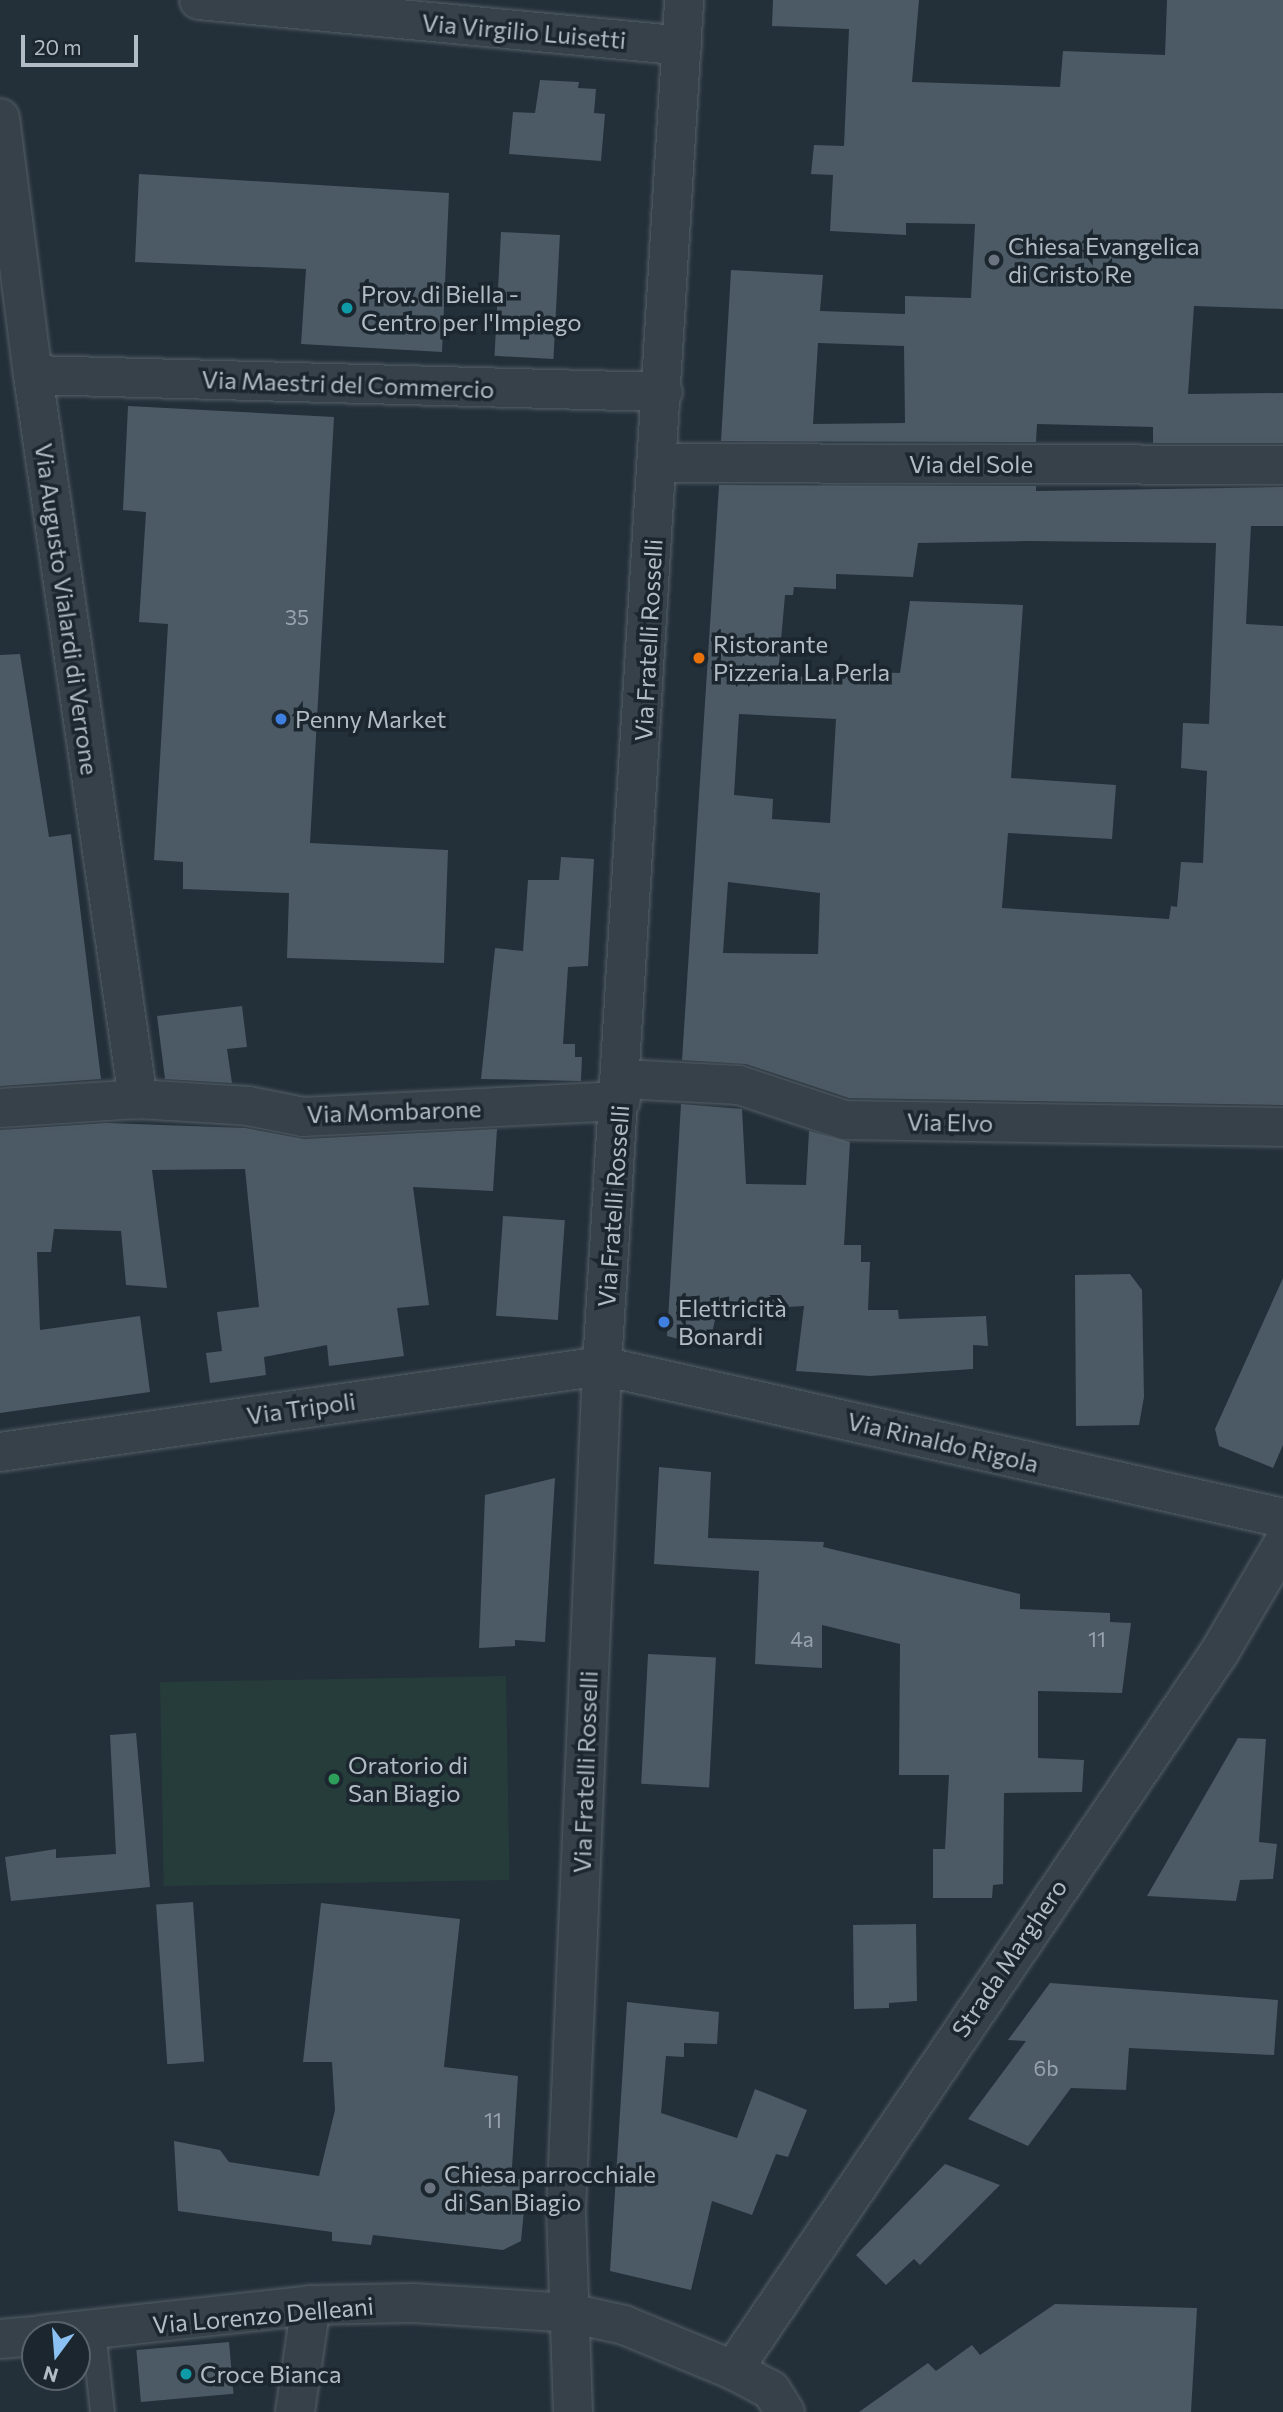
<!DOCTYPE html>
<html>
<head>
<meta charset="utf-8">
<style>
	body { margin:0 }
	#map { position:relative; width:1283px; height:2412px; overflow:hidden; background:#232f39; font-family:Commissioner,sans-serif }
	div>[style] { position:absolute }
	.green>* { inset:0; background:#263c3b; transform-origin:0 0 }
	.building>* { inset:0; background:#4c5a65; transform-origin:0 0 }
	.roads { filter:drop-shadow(0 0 2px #555f67) drop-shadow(0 0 2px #555f67) }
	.service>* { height:23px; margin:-11.5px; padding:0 11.5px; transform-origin:11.5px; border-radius:11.5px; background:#374149 }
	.minor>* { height:38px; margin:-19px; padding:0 19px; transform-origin:19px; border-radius:19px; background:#374149 }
	.tertiary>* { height:38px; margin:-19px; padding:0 19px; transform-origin:19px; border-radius:19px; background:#374149 }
	.dots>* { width:19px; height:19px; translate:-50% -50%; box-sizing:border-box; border:4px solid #1c262e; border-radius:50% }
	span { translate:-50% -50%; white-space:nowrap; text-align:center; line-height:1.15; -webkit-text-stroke:7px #1c262e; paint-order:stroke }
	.number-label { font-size:21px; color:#98a4ad }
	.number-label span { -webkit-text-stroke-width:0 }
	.street-label { font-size:24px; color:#b2bcc5 }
	.poi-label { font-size:24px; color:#b2bcc5 }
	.left { translate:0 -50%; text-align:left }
	.north { position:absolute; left:21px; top:2321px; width:70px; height:70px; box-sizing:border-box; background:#1c262e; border:2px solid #58626a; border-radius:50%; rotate:196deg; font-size:19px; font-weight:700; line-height:28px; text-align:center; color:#b2bcc5 }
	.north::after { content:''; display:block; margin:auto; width:24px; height:32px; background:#8ac0f2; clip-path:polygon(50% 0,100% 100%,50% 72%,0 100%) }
	.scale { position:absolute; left:21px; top:35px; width:117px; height:32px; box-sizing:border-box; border:4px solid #b2bcc5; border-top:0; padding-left:9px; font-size:21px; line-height:24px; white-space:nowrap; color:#b2bcc5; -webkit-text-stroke:5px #1c262e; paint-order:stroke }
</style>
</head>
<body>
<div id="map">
	<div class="green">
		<div style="left:506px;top:1676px;width:204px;height:346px;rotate:89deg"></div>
	</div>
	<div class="building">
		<div style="clip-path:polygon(evenodd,773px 0,919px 0,912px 82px,1060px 87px,1063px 51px,1165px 55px,1167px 0,1283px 0,1283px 309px,1194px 306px,1188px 394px,1283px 393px,1283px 443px,1153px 443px,1153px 427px,1037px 424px,1036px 442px,721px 441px,731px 270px,823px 275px,820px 311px,905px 314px,905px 296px,971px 298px,975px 224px,906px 223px,906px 235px,830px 231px,833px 175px,811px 174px,814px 145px,844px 146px,849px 29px,772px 26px,773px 0,818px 343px,904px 346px,905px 423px,813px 424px,818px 343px)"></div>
		<div style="clip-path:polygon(540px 80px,579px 82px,578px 88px,596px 89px,594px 113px,605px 114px,601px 161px,509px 154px,513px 112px,535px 113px)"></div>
		<div style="clip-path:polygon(139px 174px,449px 193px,442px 352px,301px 344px,306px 269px,135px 262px)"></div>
		<div style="left:501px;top:232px;width:59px;height:124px;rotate:3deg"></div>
		<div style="clip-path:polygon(128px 406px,334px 417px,310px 843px,448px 850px,444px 963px,287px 958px,289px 893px,183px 889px,183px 862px,154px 860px,168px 624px,139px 622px,146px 512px,123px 510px)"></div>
		<div style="clip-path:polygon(evenodd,719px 485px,1036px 486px,1036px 491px,1283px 487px,1283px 526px,1251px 526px,1246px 624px,1283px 626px,1283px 1105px,849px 1098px,746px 1064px,682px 1060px,719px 485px,1028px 541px,1216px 543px,1209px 724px,1183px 723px,1181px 768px,1207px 771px,1203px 863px,1181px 862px,1177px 907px,1171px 906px,1169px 919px,1002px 908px,1008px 833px,1112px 839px,1116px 785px,1011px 778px,1023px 605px,910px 601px,900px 673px,848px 671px,845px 679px,778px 675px,785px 595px,793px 595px,794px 587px,836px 589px,836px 574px,913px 577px,918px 543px,1028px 541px,719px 485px,739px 714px,836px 719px,830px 823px,772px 819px,773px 799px,734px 795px,739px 714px,719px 485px,728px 882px,820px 893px,818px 954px,723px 953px,728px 882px)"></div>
		<div style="clip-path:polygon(20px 654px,49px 837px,71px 834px,101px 1079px,0 1086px,0 655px)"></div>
		<div style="clip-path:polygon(561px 857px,594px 859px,588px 966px,568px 967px,563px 1044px,575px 1044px,575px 1057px,582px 1057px,581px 1081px,481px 1079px,495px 948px,523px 951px,528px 880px,559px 880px)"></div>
		<div style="clip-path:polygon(242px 1006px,247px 1047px,227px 1049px,232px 1083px,165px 1079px,157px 1016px)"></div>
		<div style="clip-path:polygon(681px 1104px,742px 1109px,746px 1184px,806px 1185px,809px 1131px,850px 1142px,844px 1245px,861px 1245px,861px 1262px,870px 1262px,868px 1310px,898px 1310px,899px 1319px,986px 1316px,988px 1346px,973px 1345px,973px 1369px,870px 1376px,796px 1371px,804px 1306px,717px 1311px,709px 1347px,667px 1336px)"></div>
		<div style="clip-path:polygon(107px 1123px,245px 1128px,304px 1139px,497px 1129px,493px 1191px,413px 1187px,429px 1305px,397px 1308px,404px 1356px,329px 1366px,327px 1345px,264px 1357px,266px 1375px,210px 1383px,206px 1353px,222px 1351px,217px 1312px,259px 1307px,245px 1169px,152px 1170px,167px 1288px,126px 1285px,121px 1231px,54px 1229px,51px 1252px,37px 1252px,40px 1330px,140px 1316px,150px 1392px,0 1413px,0 1130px)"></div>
		<div style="left:503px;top:1216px;width:62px;height:100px;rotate:4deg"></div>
		<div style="clip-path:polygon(1130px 1274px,1142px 1290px,1144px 1397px,1139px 1425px,1076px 1426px,1075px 1275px)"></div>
		<div style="clip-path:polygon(1283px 1278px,1283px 1445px,1273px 1468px,1219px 1446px,1215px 1429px)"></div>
		<div style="clip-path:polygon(659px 1467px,711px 1472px,708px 1538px,824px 1542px,823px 1547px,1020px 1594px,1020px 1609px,1110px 1613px,1110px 1622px,1131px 1623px,1122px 1693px,1038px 1691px,1038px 1758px,1084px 1760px,1082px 1792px,1004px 1793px,1003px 1884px,993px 1885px,992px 1898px,933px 1898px,933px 1849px,945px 1849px,949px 1775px,899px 1775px,900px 1644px,822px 1625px,822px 1668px,755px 1664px,759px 1571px,654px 1564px)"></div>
		<div style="clip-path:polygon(555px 1478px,545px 1642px,515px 1640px,515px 1646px,479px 1648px,485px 1495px)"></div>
		<div style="left:648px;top:1654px;width:68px;height:130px;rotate:3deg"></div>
		<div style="clip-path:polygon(136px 1733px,150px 1887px,11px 1901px,5px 1857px,56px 1849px,56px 1858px,116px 1854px,110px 1735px)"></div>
		<div style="clip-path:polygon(1238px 1738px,1266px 1739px,1259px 1842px,1277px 1844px,1273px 1879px,1240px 1880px,1236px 1901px,1147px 1896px)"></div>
		<div style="left:193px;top:1902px;width:160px;height:37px;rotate:86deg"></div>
		<div style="clip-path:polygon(321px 1903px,460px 1919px,444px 2067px,518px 2076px,512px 2167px,513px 2178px,527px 2180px,521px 2241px,503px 2250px,373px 2235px,371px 2245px,332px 2241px,332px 2232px,178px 2211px,174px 2141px,220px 2150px,229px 2162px,319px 2176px,335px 2110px,332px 2062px,303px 2062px)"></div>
		<div style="clip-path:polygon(916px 1924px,917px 2001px,889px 2003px,889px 2008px,854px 2009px,853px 1925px)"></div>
		<div style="clip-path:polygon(1050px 1983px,1278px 2000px,1274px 2055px,1129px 2048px,1126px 2090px,1071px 2088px,1028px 2146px,968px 2119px,1026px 2041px,1008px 2040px)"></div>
		<div style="clip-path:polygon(627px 2002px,719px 2012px,717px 2044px,684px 2043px,684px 2057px,666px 2056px,661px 2113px,737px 2138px,755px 2089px,807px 2110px,788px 2157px,776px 2154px,752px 2215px,712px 2201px,691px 2290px,610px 2271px)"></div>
		<div style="clip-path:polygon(945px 2164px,1000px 2185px,920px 2265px,914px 2259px,886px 2285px,856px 2255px)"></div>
		<div style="clip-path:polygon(1055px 2304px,1197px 2308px,1191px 2412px,859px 2412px,928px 2363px,936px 2371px,972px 2345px,980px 2355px)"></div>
		<div style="left:229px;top:2342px;width:52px;height:93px;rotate:85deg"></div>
	</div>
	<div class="roads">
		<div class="service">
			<div style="left:93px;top:2330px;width:82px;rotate:83.7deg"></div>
		</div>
		<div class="minor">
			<div style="left:199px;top:0;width:485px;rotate:5.4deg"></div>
			<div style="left:0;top:118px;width:259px;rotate:82.7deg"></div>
			<div style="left:33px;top:375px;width:732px;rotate:81.75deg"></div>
			<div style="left:33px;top:375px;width:630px;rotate:1.55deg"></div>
			<div style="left:659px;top:463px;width:624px;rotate:0.18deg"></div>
			<div style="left:622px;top:1079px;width:117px;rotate:2.9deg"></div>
			<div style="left:739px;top:1085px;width:112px;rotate:18.3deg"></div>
			<div style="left:845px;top:1120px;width:438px;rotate:0.9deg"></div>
			<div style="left:0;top:1108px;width:138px;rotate:-3.7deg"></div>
			<div style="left:138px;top:1099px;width:110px;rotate:3.6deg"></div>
			<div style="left:248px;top:1106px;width:56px;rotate:11.3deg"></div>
			<div style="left:303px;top:1117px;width:318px;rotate:-2.9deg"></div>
			<div style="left:0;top:1452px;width:608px;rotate:-8.13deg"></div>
			<div style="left:40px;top:2335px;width:273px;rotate:-6.3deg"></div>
			<div style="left:311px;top:2305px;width:102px;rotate:-1.1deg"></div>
			<div style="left:413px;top:2303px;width:157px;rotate:3.6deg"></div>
			<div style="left:570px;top:2313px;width:55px;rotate:12.5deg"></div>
			<div style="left:624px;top:2325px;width:118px;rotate:22.4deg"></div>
			<div style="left:733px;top:2370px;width:43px;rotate:27.8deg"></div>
			<div style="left:771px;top:2390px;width:26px;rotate:58deg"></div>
			<div style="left:0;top:2339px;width:35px;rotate:-5deg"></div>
			<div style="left:733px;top:2370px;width:866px;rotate:-55.87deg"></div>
			<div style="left:1219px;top:1653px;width:126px;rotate:-59.6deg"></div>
			<div style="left:295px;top:2412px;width:108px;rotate:-81.5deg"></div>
		</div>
		<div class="tertiary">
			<div style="left:602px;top:1366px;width:698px;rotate:12.58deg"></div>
			<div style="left:573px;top:2412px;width:200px;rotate:-92deg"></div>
			<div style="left:566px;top:2212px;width:847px;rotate:-87.56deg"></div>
			<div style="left:602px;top:1366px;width:1368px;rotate:-86.56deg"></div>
		</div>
	</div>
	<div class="dots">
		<div style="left:994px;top:260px;background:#6b7280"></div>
		<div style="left:347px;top:308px;background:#0f9aa8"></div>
		<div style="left:699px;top:658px;background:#e8710a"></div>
		<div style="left:281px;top:719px;background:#3f7fe0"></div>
		<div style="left:664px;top:1322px;background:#3f7fe0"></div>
		<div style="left:334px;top:1779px;background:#2e9e5b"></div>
		<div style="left:430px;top:2188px;background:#6b7280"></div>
		<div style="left:186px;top:2374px;background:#0f9aa8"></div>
	</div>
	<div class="number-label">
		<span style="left:297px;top:617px">35</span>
		<span style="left:802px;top:1639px">4a</span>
		<span style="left:1097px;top:1639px">11</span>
		<span style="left:1046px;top:2068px">6b</span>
		<span style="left:493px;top:2120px">11</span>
	</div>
	<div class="street-label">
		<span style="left:524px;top:31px;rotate:5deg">Via Virgilio Luisetti</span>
		<span style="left:348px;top:384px;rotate:2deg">Via Maestri del Commercio</span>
		<span style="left:971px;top:464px">Via del Sole</span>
		<span style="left:67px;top:609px;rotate:82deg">Via Augusto Vialardi di Verrone</span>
		<span style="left:648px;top:640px;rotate:-87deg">Via Fratelli Rosselli</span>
		<span style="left:394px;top:1111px;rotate:-2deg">Via Mombarone</span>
		<span style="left:950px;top:1122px;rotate:1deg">Via Elvo</span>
		<span style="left:613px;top:1206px;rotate:-86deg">Via Fratelli Rosselli</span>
		<span style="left:301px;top:1408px;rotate:-8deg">Via Tripoli</span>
		<span style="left:943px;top:1442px;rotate:13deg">Via Rinaldo Rigola</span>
		<span style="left:585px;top:1772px;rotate:-88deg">Via Fratelli Rosselli</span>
		<span style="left:1009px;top:1958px;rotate:-56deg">Strada Marghero</span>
		<span style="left:263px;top:2315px;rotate:-5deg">Via Lorenzo Delleani</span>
	</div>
	<div class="poi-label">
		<span class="left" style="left:1008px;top:260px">Chiesa Evangelica<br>di Cristo Re</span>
		<span class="left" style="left:361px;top:308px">Prov. di Biella -<br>Centro per l'Impiego</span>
		<span class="left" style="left:713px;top:658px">Ristorante<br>Pizzeria La Perla</span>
		<span class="left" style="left:295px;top:719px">Penny Market</span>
		<span class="left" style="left:678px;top:1322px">Elettricità<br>Bonardi</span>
		<span class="left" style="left:348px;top:1779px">Oratorio di<br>San Biagio</span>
		<span class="left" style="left:444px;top:2188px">Chiesa parrocchiale<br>di San Biagio</span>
		<span class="left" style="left:200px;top:2374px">Croce Bianca</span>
	</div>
	<div class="north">N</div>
	<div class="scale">20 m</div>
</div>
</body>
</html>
